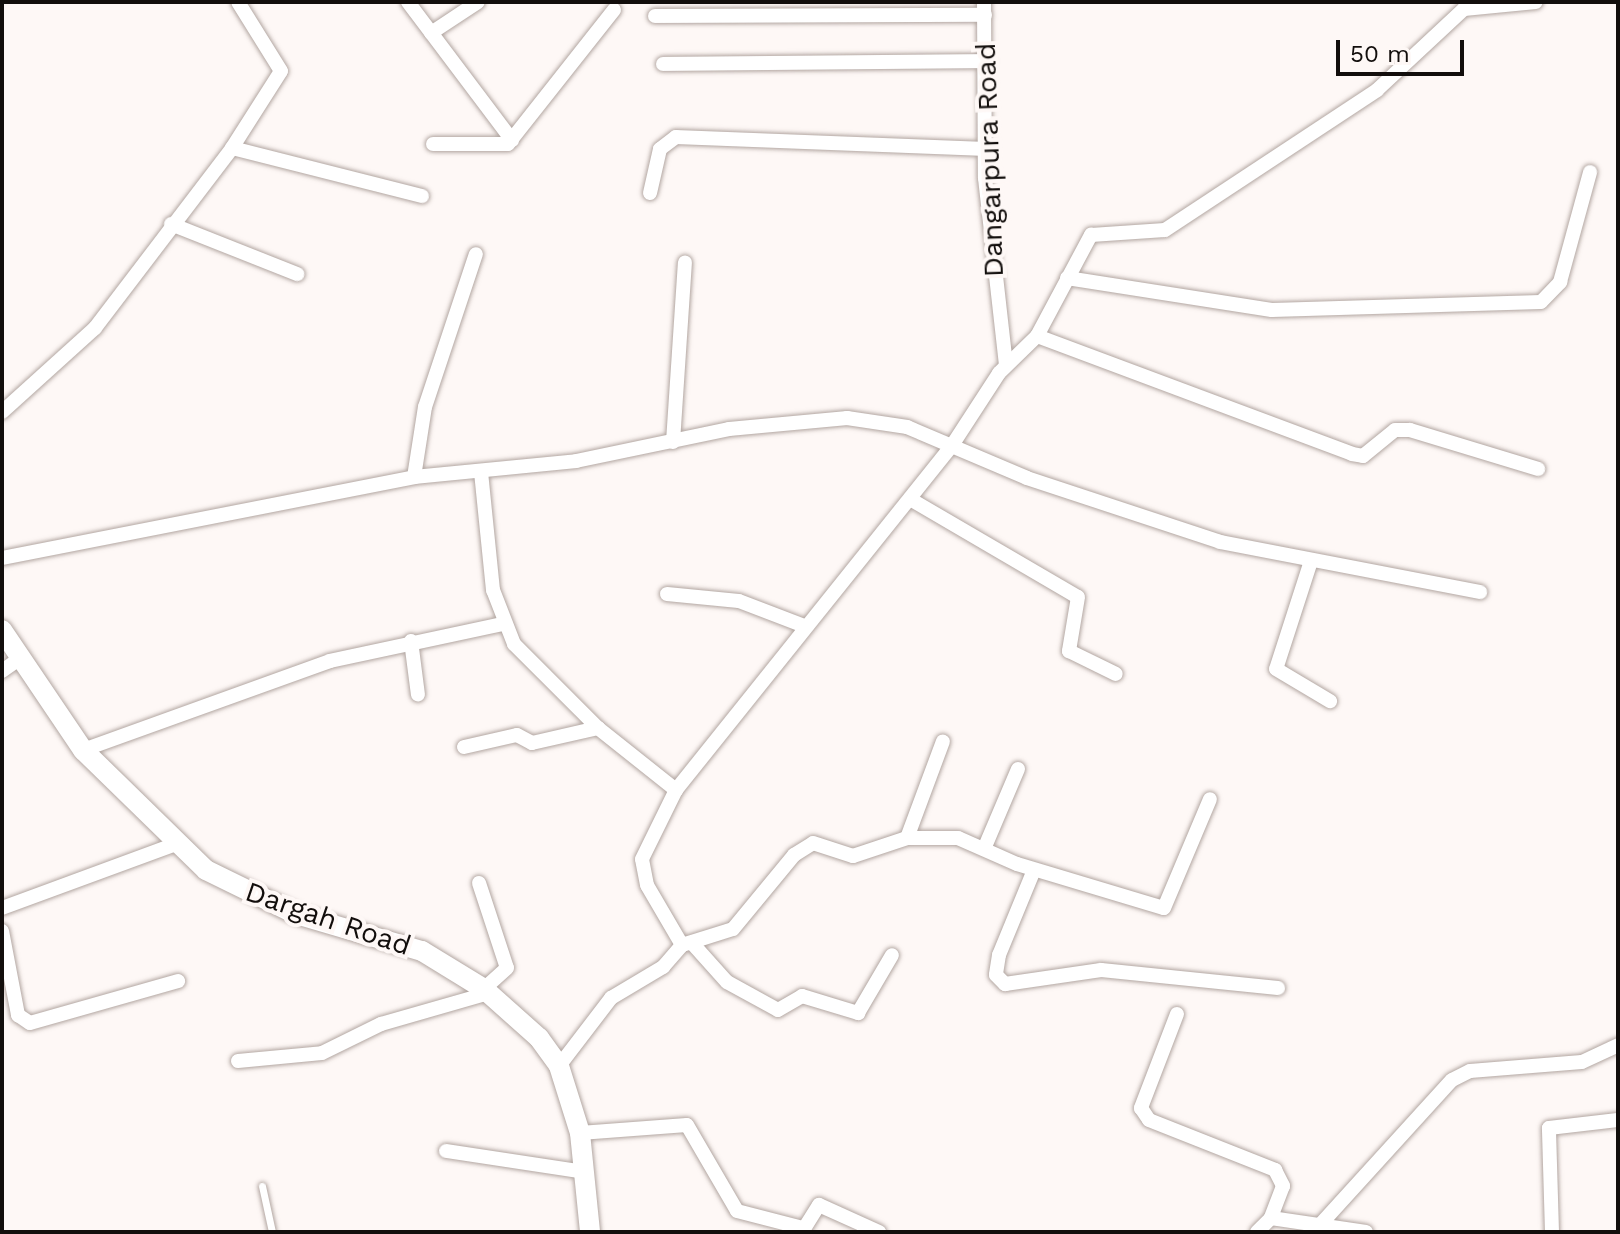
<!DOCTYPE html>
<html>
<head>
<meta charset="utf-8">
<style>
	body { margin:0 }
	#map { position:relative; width:1620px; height:1234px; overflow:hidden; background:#fef8f6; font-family:"Work Sans",sans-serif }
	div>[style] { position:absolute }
	.roads { filter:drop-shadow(0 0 2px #b2a6a1) drop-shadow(0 0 2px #b2a6a1) }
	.lane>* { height:7px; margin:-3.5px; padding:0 3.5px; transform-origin:3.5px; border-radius:3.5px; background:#fff }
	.street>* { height:14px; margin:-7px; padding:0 7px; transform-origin:7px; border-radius:7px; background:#fff }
	.secondary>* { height:20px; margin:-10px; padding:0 10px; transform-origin:10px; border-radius:10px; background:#fff }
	span { translate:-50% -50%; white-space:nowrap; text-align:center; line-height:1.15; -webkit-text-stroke:8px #fef8f6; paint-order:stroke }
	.street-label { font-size:28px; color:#120e0c }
	.frame { position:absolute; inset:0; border:4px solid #120e0c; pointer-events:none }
	.scale { position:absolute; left:1336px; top:40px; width:128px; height:36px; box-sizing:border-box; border:4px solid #120e0c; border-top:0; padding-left:10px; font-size:24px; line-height:28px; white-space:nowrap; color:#120e0c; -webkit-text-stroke:6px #fef8f6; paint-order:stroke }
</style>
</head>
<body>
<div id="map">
	<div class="roads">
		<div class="lane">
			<div style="left:262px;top:1186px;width:47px;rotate:77.7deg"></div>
		</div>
		<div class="street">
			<div style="left:408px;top:2px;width:173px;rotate:53deg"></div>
			<div style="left:984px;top:2px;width:176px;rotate:89.7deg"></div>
			<div style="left:985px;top:178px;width:188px;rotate:83.6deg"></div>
			<div style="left:655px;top:16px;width:330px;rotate:-0.2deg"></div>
			<div style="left:431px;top:33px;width:56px;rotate:-33.4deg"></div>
			<div style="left:663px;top:64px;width:324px;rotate:-0.5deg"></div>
			<div style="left:433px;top:144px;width:75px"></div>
			<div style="left:508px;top:144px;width:171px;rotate:-51.7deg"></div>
			<div style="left:232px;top:148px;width:91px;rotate:-57.5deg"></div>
			<div style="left:281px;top:71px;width:81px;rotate:-121.9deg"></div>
			<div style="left:650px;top:193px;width:45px;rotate:-77.2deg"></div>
			<div style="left:660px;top:149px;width:20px;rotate:-37deg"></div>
			<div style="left:676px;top:137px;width:310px;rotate:2.2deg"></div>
			<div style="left:171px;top:224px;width:136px;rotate:21.6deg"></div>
			<div style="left:1067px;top:278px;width:207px;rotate:8.9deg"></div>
			<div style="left:1272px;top:310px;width:269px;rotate:-1.7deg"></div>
			<div style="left:1541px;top:302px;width:28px;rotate:-46deg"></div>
			<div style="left:1560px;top:282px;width:114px;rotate:-74.7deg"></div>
			<div style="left:1037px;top:336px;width:336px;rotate:20.5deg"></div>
			<div style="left:1352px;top:454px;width:11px;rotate:10deg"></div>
			<div style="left:1363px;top:456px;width:41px;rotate:-39.1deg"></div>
			<div style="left:1395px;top:430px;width:15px"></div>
			<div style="left:1410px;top:430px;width:134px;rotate:16.9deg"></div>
			<div style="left:2px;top:412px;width:125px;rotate:-42.1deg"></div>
			<div style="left:95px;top:328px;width:226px;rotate:-52.7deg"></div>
			<div style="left:232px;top:148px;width:196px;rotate:14.2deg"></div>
			<div style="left:673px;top:442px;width:180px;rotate:-86.2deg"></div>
			<div style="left:481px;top:472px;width:119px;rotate:84.2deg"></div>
			<div style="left:493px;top:590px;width:58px;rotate:68.7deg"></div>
			<div style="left:514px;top:644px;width:119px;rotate:45deg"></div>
			<div style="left:598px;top:728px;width:100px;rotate:38.5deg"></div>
			<div style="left:414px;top:477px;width:71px;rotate:-81.1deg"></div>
			<div style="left:425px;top:407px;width:161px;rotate:-71.6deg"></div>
			<div style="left:910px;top:499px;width:194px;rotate:30.3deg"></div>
			<div style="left:1078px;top:597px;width:55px;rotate:99.5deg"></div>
			<div style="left:1069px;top:651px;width:52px;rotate:26.1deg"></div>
			<div style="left:2px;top:558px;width:420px;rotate:-11.1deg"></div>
			<div style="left:414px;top:477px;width:163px;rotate:-5.6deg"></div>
			<div style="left:576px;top:461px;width:156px;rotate:-11.8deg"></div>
			<div style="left:729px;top:429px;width:119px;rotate:-5.3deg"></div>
			<div style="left:847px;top:418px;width:61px;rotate:8.5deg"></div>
			<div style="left:907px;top:427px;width:130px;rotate:23deg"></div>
			<div style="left:1027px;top:478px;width:203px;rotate:18.3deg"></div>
			<div style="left:1220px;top:542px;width:265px;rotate:10.9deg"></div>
			<div style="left:1310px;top:564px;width:110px;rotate:107.9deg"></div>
			<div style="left:1276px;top:669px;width:63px;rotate:30.7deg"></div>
			<div style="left:667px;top:594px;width:72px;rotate:5.6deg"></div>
			<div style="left:739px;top:601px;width:70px;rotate:21deg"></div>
			<div style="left:411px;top:641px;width:54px;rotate:82.6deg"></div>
			<div style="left:2px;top:671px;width:19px;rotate:-35deg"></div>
			<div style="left:464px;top:747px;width:54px;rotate:-12.8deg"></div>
			<div style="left:517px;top:735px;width:17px;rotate:28deg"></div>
			<div style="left:532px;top:743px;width:68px;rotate:-12.8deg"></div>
			<div style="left:83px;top:750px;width:263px;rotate:-19.8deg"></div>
			<div style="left:330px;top:661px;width:176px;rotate:-12.1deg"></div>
			<div style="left:907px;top:838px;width:103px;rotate:-69.6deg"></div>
			<div style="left:984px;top:849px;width:87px;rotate:-67deg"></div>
			<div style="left:1034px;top:870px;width:92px;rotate:112.4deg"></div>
			<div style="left:999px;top:955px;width:20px;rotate:99deg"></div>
			<div style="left:996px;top:975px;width:13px;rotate:45deg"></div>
			<div style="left:1005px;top:984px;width:97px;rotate:-8.3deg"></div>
			<div style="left:1101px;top:970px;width:178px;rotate:5.8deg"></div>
			<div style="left:479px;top:883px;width:89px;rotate:71.8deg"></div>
			<div style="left:507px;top:968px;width:31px;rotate:138deg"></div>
			<div style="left:2px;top:908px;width:182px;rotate:-20.2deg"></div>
			<div style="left:2px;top:931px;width:86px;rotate:79.2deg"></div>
			<div style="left:18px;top:1015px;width:14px;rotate:34deg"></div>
			<div style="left:30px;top:1023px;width:154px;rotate:-15.8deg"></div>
			<div style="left:692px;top:943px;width:52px;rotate:48.1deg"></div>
			<div style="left:727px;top:982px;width:58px;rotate:28.8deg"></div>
			<div style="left:778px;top:1010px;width:28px;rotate:-30deg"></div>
			<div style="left:802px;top:996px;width:59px;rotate:16.9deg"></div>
			<div style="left:858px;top:1013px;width:67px;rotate:-59.6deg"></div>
			<div style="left:682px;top:945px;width:53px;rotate:-17.4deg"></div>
			<div style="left:733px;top:929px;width:96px;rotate:-50.5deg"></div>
			<div style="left:794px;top:855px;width:22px;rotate:-32deg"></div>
			<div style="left:813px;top:843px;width:42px;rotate:18deg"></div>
			<div style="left:853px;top:856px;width:57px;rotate:-18.4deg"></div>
			<div style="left:907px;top:838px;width:51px"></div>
			<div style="left:958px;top:838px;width:64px;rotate:23.8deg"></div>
			<div style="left:1017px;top:864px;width:153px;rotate:16.7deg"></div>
			<div style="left:1164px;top:908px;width:118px;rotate:-67.1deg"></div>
			<div style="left:1177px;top:1014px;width:101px;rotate:111deg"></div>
			<div style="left:1141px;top:1108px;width:14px;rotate:56deg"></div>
			<div style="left:1149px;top:1120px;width:136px;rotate:21.6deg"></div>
			<div style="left:1275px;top:1170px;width:18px;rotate:63deg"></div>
			<div style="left:1283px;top:1186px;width:34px;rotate:111deg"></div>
			<div style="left:238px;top:1061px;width:84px;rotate:-5.4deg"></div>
			<div style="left:322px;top:1053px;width:66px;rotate:-26.2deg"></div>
			<div style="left:381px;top:1024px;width:112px;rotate:-16deg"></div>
			<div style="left:559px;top:1066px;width:86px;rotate:-52.6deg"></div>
			<div style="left:611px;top:998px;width:61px;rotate:-30.8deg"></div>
			<div style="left:663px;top:967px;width:29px;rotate:-49deg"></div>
			<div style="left:682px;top:945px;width:69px;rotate:-120.3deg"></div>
			<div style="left:647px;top:885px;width:26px;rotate:-101deg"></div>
			<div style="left:642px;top:859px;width:77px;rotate:-63.8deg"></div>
			<div style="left:676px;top:790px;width:440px;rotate:-51.3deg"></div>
			<div style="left:951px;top:447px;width:88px;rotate:-57deg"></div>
			<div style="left:999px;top:373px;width:53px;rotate:-44.2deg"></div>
			<div style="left:1037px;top:336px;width:115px;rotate:-61.9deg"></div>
			<div style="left:1091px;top:235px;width:74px;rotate:-3.9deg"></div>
			<div style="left:1165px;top:230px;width:254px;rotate:-33.4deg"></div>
			<div style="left:1377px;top:90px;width:119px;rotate:-43deg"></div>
			<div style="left:1464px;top:9px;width:72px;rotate:-5.6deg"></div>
			<div style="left:580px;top:1133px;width:107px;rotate:-4.3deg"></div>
			<div style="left:687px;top:1125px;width:99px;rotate:59.8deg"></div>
			<div style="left:737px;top:1211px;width:68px;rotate:14.4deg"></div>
			<div style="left:446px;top:1151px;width:141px;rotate:8.6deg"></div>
			<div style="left:1319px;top:1226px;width:197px;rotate:-47.7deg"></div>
			<div style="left:1452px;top:1080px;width:20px;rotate:-27deg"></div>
			<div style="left:1470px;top:1071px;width:112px;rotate:-4.6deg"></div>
			<div style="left:1582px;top:1062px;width:40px;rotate:-25deg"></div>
			<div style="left:802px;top:1232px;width:32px;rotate:-58deg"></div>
			<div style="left:819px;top:1205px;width:66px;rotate:24.2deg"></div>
			<div style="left:1257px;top:1232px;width:20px;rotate:-45deg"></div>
			<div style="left:1271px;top:1218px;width:96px;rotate:8.4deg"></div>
			<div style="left:1552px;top:1232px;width:104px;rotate:-91.7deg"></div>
			<div style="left:1549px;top:1128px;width:69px;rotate:-6.6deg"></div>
		</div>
		<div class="secondary">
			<div style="left:2px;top:630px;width:145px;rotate:56deg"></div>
			<div style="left:83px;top:750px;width:172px;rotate:44.3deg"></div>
			<div style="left:206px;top:870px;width:100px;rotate:26.1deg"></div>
			<div style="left:296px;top:914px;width:131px;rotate:16.4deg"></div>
			<div style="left:422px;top:951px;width:73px;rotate:31.5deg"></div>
			<div style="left:484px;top:989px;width:74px;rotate:41.7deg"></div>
			<div style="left:539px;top:1038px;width:34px;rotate:54deg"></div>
			<div style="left:559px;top:1066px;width:70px;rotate:72.6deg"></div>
			<div style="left:580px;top:1133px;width:100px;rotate:84.2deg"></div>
		</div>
	</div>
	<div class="street-label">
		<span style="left:990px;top:160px;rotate:-92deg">Dangarpura Road</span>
		<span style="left:328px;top:919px;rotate:19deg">Dargah Road</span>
	</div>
	<div class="frame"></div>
	<div class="scale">50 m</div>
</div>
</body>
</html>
